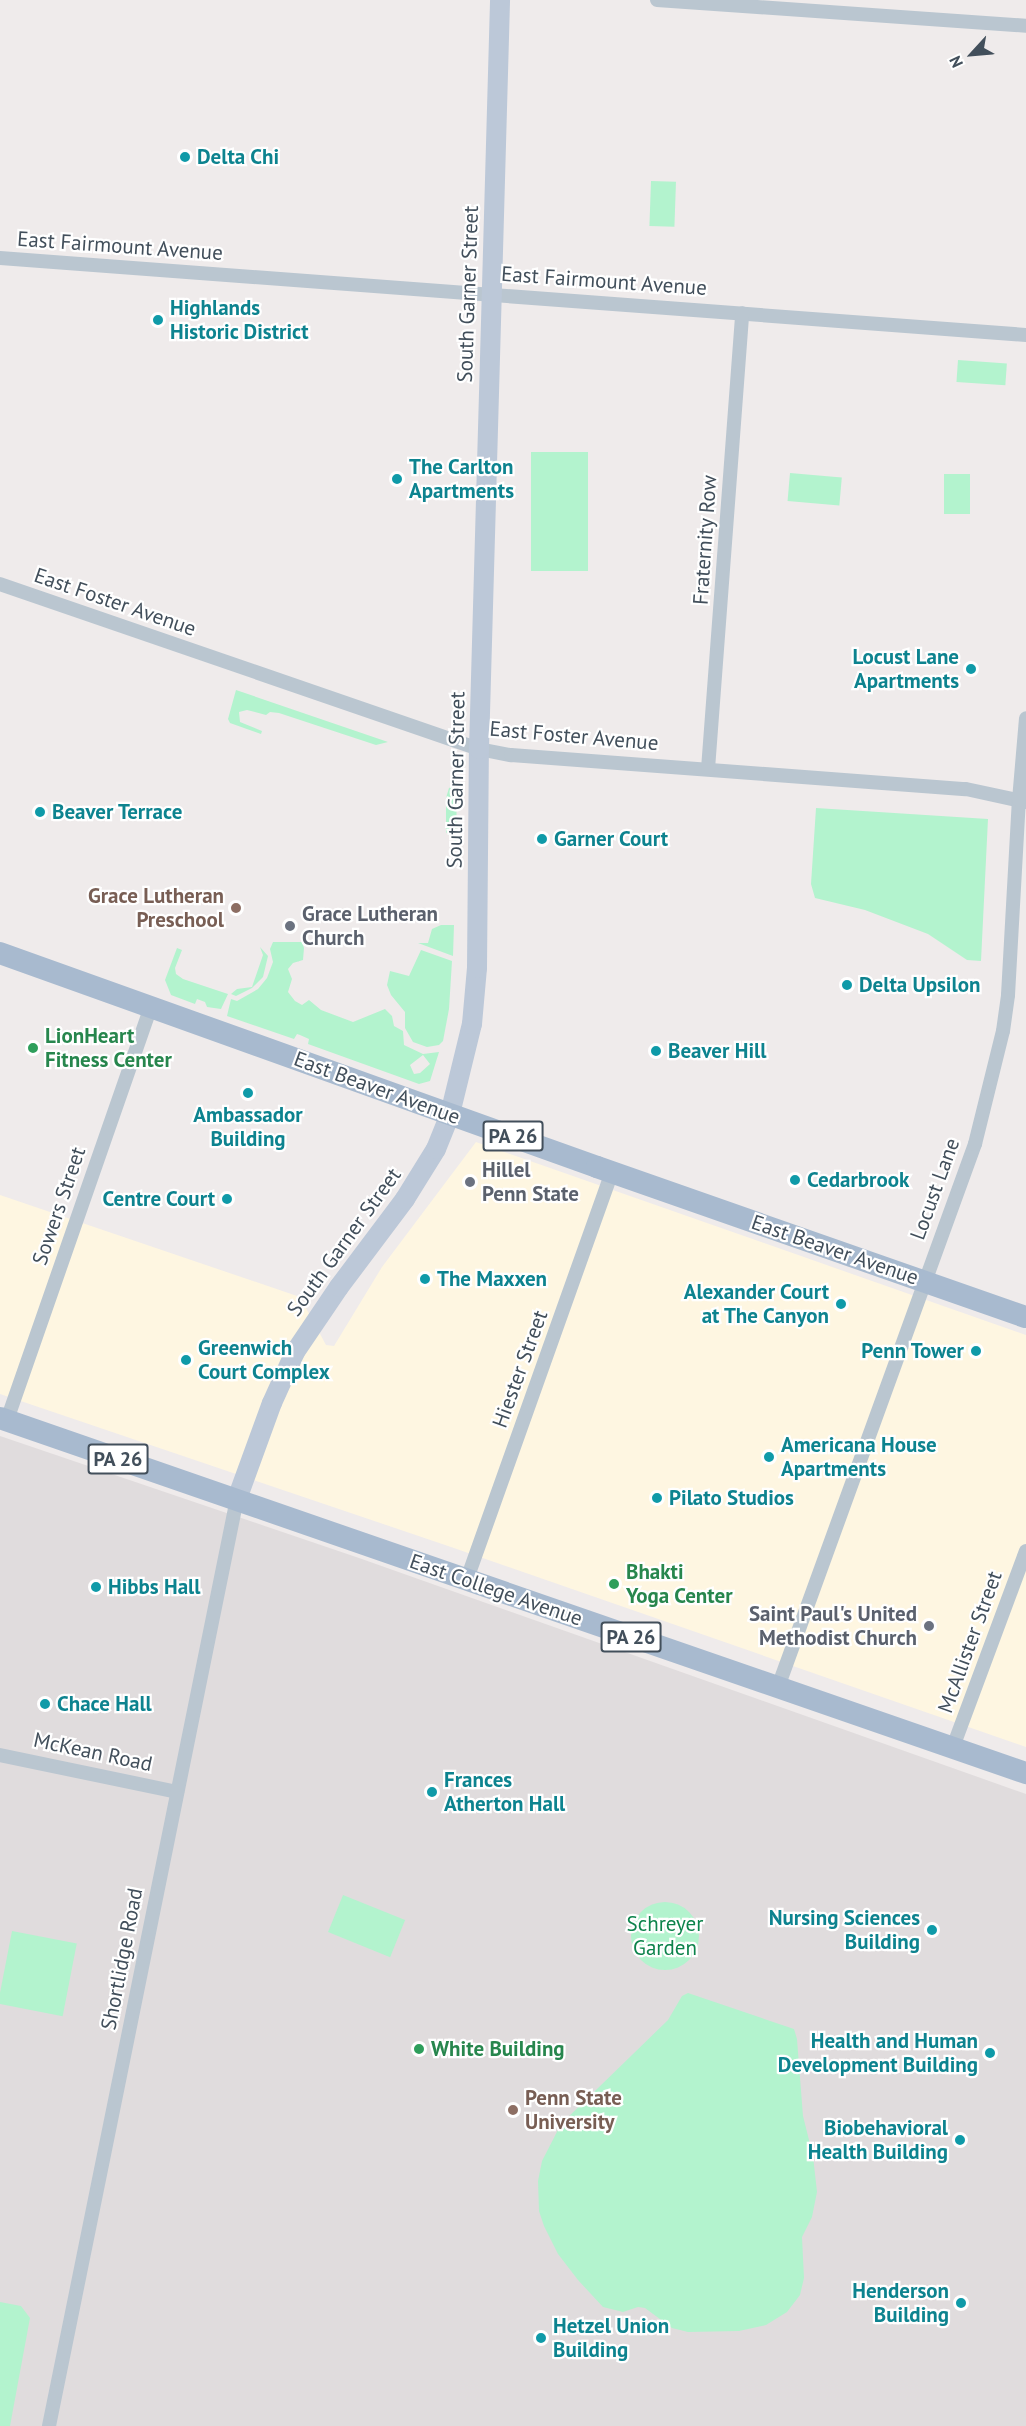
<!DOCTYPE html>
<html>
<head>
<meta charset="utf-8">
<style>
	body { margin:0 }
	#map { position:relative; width:1026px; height:2426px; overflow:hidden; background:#efebeb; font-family:"PT Sans",sans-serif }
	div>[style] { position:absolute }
	.commercial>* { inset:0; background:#fef6e1 }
	.education>* { inset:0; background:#e0dcdd }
	.green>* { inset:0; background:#b3f3ce; transform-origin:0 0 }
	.round { border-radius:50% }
	.street>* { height:14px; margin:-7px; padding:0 7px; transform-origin:7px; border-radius:7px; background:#bac6d0 }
	.secondary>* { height:20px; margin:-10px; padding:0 10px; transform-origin:10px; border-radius:10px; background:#bcc8d8 }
	.primary>* { height:22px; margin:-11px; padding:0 11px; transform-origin:11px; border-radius:11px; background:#a8bacf }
	.dots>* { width:16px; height:16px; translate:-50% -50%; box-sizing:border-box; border:3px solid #fff; border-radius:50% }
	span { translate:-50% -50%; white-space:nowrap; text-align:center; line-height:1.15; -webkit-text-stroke:4.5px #fff; paint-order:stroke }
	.shield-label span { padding:2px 4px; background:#fff; border:2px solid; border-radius:4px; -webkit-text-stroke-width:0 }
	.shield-label { font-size:20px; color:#424f5b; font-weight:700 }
	.culture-label { font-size:21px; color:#0d838f; font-weight:700 }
	.left { translate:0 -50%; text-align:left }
	.right { translate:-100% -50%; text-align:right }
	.street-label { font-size:21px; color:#424f5b }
	.education-label { font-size:21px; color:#785e54; font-weight:700 }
	.worship-label { font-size:21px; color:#5b616d; font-weight:700 }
	.leisure-label { font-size:21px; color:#27864d; font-weight:700 }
	.park-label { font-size:21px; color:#0c834b }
	.north { position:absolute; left:942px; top:24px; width:60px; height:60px; -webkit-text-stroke:4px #fff; paint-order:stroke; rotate:244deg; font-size:16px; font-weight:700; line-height:24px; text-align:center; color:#424f5b }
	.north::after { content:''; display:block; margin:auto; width:21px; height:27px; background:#424f5b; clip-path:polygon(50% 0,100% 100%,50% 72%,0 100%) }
</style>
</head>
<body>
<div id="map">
	<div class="commercial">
		<div style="clip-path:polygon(476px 1142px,1026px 1335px,1026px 1747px,451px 1547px,0 1394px,0 1195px,300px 1297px,326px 1345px,334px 1346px,382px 1267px)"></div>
	</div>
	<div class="education">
		<div style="clip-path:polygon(0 1436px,359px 1558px,1026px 1794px,1026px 2426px,0 2426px)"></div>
	</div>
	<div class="green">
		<div style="left:651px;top:181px;width:25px;height:45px;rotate:2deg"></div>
		<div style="left:958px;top:360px;width:49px;height:22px;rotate:4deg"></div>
		<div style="left:531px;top:452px;width:57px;height:119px"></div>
		<div style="left:790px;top:473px;width:52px;height:28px;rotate:5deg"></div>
		<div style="left:944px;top:474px;width:26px;height:40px"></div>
		<div style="clip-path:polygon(236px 690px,388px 742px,376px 745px,279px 713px,270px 712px,266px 715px,247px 710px,239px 712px,240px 722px,262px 731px,261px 734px,230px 723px,228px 719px)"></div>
		<div style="clip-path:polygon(457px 785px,456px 842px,446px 832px,446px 798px,449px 788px)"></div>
		<div style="clip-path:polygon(816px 808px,988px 819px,981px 961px,967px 960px,928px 934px,865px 910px,815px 898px,811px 884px)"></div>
		<div style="clip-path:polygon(441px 925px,454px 925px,453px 956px,418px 943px,428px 943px,432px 929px)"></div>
		<div style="clip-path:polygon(evenodd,273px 942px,302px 942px,304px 948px,303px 960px,293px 963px,288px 969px,292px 979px,288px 992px,295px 1001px,302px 1005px,309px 1000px,321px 1010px,353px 1022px,385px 1009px,392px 1016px,394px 1026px,403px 1031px,404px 1045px,423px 1054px,439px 1052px,430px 1081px,419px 1084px,308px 1044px,309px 1039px,300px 1035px,297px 1034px,294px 1039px,227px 1016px,231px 999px,237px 1001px,258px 989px,267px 978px,273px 962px,270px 949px,273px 942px,423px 1055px,430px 1064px,420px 1073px,414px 1074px,410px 1065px,423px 1055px)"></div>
		<div style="clip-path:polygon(260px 947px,268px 956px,263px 977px,252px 988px,236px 996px,231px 994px,237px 989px,252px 987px,263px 955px)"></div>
		<div style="clip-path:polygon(177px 948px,182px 950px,175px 968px,176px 974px,183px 979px,228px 994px,221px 1009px,207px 1007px,205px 1002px,197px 999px,195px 1004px,171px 995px,165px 980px)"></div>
		<div style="clip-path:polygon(421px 950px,452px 961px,449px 1009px,443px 1041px,439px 1045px,427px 1047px,413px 1042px,405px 1028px,405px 1012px,391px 995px,387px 985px,390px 971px,409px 976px)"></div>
		<div style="left:343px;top:1895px;width:67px;height:40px;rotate:22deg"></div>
		<div class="round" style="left:631px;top:1902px;width:68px;height:68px"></div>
		<div style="left:12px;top:1931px;width:66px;height:74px;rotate:11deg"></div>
		<div style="clip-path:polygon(688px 1993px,794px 2029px,797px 2039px,803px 2116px,813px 2156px,817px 2192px,812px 2217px,802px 2237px,804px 2278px,800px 2295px,787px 2312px,766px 2325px,739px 2331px,688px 2332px,672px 2328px,645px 2308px,638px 2307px,623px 2312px,603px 2307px,578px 2280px,558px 2254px,544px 2226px,539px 2211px,538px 2181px,542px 2161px,561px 2124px,668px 2020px,682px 1996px)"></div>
		<div style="clip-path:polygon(0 2302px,21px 2306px,30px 2318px,10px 2426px,0 2426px)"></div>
	</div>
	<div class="street">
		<div style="left:657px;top:0;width:370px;rotate:4deg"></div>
		<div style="left:0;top:258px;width:1029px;rotate:4.29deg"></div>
		<div style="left:0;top:584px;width:507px;rotate:19.01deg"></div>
		<div style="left:479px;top:749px;width:33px;rotate:11deg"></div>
		<div style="left:511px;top:755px;width:456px;rotate:4.3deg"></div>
		<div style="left:966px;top:789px;width:61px;rotate:12.2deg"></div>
		<div style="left:708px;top:769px;width:457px;rotate:-85.7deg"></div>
		<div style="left:7px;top:1420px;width:438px;rotate:-70.8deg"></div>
		<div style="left:467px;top:1579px;width:432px;rotate:-70.4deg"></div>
		<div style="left:778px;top:1687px;width:578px;rotate:-70.06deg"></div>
		<div style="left:975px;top:1144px;width:116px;rotate:-76.1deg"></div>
		<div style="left:1003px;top:1031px;width:36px;rotate:-82deg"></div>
		<div style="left:1008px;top:995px;width:195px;rotate:-86.8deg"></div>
		<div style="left:1019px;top:800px;width:82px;rotate:-85.1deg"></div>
		<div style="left:953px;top:1747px;width:209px;rotate:-69.6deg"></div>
		<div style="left:0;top:1755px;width:181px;rotate:11.8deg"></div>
		<div style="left:49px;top:2426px;width:946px;rotate:-78.54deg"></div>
	</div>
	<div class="secondary">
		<div style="left:237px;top:1499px;width:102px;rotate:-70deg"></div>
		<div style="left:272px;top:1403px;width:56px;rotate:-65.7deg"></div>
		<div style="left:295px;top:1352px;width:78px;rotate:-55.9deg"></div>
		<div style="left:339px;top:1287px;width:110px;rotate:-53.1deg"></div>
		<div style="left:405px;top:1199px;width:59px;rotate:-58.2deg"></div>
		<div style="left:436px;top:1149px;width:38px;rotate:-68deg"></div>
		<div style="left:450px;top:1114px;width:93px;rotate:-76.3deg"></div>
		<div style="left:472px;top:1024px;width:56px;rotate:-84.9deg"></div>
		<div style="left:477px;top:968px;width:219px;rotate:-89.5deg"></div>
		<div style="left:479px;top:749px;width:749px;rotate:-88.39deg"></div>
	</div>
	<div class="primary">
		<div style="left:0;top:953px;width:634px;rotate:19.72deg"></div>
		<div style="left:597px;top:1167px;width:454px;rotate:19.3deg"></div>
		<div style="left:0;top:1418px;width:1086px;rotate:19.09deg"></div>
	</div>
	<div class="dots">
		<div style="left:185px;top:157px;background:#0f9aa8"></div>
		<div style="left:158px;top:320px;background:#0f9aa8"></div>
		<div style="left:397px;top:479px;background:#0f9aa8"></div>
		<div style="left:971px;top:669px;background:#0f9aa8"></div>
		<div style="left:40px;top:812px;background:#0f9aa8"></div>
		<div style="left:542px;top:839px;background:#0f9aa8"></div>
		<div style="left:236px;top:908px;background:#8d6e63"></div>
		<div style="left:290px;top:926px;background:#6b7280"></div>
		<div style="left:847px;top:985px;background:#0f9aa8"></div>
		<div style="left:33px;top:1048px;background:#2e9e5b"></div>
		<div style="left:656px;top:1051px;background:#0f9aa8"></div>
		<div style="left:248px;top:1093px;background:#0f9aa8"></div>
		<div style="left:795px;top:1180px;background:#0f9aa8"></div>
		<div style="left:470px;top:1182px;background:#6b7280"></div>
		<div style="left:227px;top:1199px;background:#0f9aa8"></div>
		<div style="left:425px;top:1279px;background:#0f9aa8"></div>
		<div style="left:841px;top:1304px;background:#0f9aa8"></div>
		<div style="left:976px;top:1351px;background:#0f9aa8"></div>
		<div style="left:186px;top:1360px;background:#0f9aa8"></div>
		<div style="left:769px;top:1457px;background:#0f9aa8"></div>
		<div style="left:657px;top:1498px;background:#0f9aa8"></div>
		<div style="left:614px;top:1584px;background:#2e9e5b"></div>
		<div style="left:96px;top:1587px;background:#0f9aa8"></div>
		<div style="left:929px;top:1626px;background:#6b7280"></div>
		<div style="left:45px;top:1704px;background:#0f9aa8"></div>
		<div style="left:432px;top:1792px;background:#0f9aa8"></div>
		<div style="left:932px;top:1930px;background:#0f9aa8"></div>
		<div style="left:419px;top:2049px;background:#2e9e5b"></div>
		<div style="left:990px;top:2053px;background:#0f9aa8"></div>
		<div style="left:513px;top:2110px;background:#8d6e63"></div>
		<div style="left:960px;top:2140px;background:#0f9aa8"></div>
		<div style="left:961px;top:2303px;background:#0f9aa8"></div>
		<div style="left:541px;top:2338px;background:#0f9aa8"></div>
	</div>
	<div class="shield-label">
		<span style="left:513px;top:1136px">PA 26</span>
		<span style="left:118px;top:1459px">PA 26</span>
		<span style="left:631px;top:1637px">PA 26</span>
	</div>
	<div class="culture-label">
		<span class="left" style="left:197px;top:157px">Delta Chi</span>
		<span class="left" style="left:170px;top:320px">Highlands<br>Historic District</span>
		<span class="left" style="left:409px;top:479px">The Carlton<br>Apartments</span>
		<span class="right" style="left:959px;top:669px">Locust Lane<br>Apartments</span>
		<span class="left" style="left:52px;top:812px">Beaver Terrace</span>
		<span class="left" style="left:554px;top:839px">Garner Court</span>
		<span class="left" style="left:859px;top:985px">Delta Upsilon</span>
		<span class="left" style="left:668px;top:1051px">Beaver Hill</span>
		<span style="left:248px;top:1127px">Ambassador<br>Building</span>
		<span class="left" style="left:807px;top:1180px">Cedarbrook</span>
		<span class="right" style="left:215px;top:1199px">Centre Court</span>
		<span class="left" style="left:437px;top:1279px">The Maxxen</span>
		<span class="right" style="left:829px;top:1304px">Alexander Court<br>at The Canyon</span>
		<span class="left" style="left:198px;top:1360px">Greenwich<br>Court Complex</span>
		<span class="right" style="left:964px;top:1351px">Penn Tower</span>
		<span class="left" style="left:781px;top:1457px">Americana House<br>Apartments</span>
		<span class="left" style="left:669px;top:1498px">Pilato Studios</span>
		<span class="left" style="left:108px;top:1587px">Hibbs Hall</span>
		<span class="left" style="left:57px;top:1704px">Chace Hall</span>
		<span class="left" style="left:444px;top:1792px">Frances<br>Atherton Hall</span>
		<span class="right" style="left:920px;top:1930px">Nursing Sciences<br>Building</span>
		<span class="right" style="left:978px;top:2053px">Health and Human<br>Development Building</span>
		<span class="right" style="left:948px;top:2140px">Biobehavioral<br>Health Building</span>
		<span class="right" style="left:949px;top:2303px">Henderson<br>Building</span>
		<span class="left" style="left:553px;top:2338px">Hetzel Union<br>Building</span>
	</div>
	<div class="street-label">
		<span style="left:120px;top:246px;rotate:4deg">East Fairmount Avenue</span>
		<span style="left:604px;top:281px;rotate:4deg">East Fairmount Avenue</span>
		<span style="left:468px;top:294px;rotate:-88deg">South Garner Street</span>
		<span style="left:705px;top:540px;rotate:-86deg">Fraternity Row</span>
		<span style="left:115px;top:602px;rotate:19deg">East Foster Avenue</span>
		<span style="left:574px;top:736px;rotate:5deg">East Foster Avenue</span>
		<span style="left:456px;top:780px;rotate:-89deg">South Garner Street</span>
		<span style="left:377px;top:1088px;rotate:20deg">East Beaver Avenue</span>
		<span style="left:935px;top:1189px;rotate:-70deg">Locust Lane</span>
		<span style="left:59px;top:1206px;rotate:-71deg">Sowers Street</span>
		<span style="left:344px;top:1242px;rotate:-54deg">South Garner Street</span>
		<span style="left:835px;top:1250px;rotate:19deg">East Beaver Avenue</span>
		<span style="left:520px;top:1369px;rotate:-70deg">Hiester Street</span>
		<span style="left:496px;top:1590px;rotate:19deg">East College Avenue</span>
		<span style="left:970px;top:1642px;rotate:-70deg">McAllister Street</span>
		<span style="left:93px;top:1752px;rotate:12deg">McKean Road</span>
		<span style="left:122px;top:1959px;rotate:-79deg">Shortlidge Road</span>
	</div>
	<div class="education-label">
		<span class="right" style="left:224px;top:908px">Grace Lutheran<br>Preschool</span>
		<span class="left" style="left:525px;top:2110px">Penn State<br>University</span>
	</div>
	<div class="worship-label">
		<span class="left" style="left:302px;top:926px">Grace Lutheran<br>Church</span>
		<span class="left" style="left:482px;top:1182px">Hillel<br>Penn State</span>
		<span class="right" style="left:917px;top:1626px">Saint Paul's United<br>Methodist Church</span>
	</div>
	<div class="leisure-label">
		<span class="left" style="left:45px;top:1048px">LionHeart<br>Fitness Center</span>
		<span class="left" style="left:626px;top:1584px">Bhakti<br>Yoga Center</span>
		<span class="left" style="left:431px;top:2049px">White Building</span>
	</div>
	<div class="park-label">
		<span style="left:665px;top:1936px">Schreyer<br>Garden</span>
	</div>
	<div class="north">N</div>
</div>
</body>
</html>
